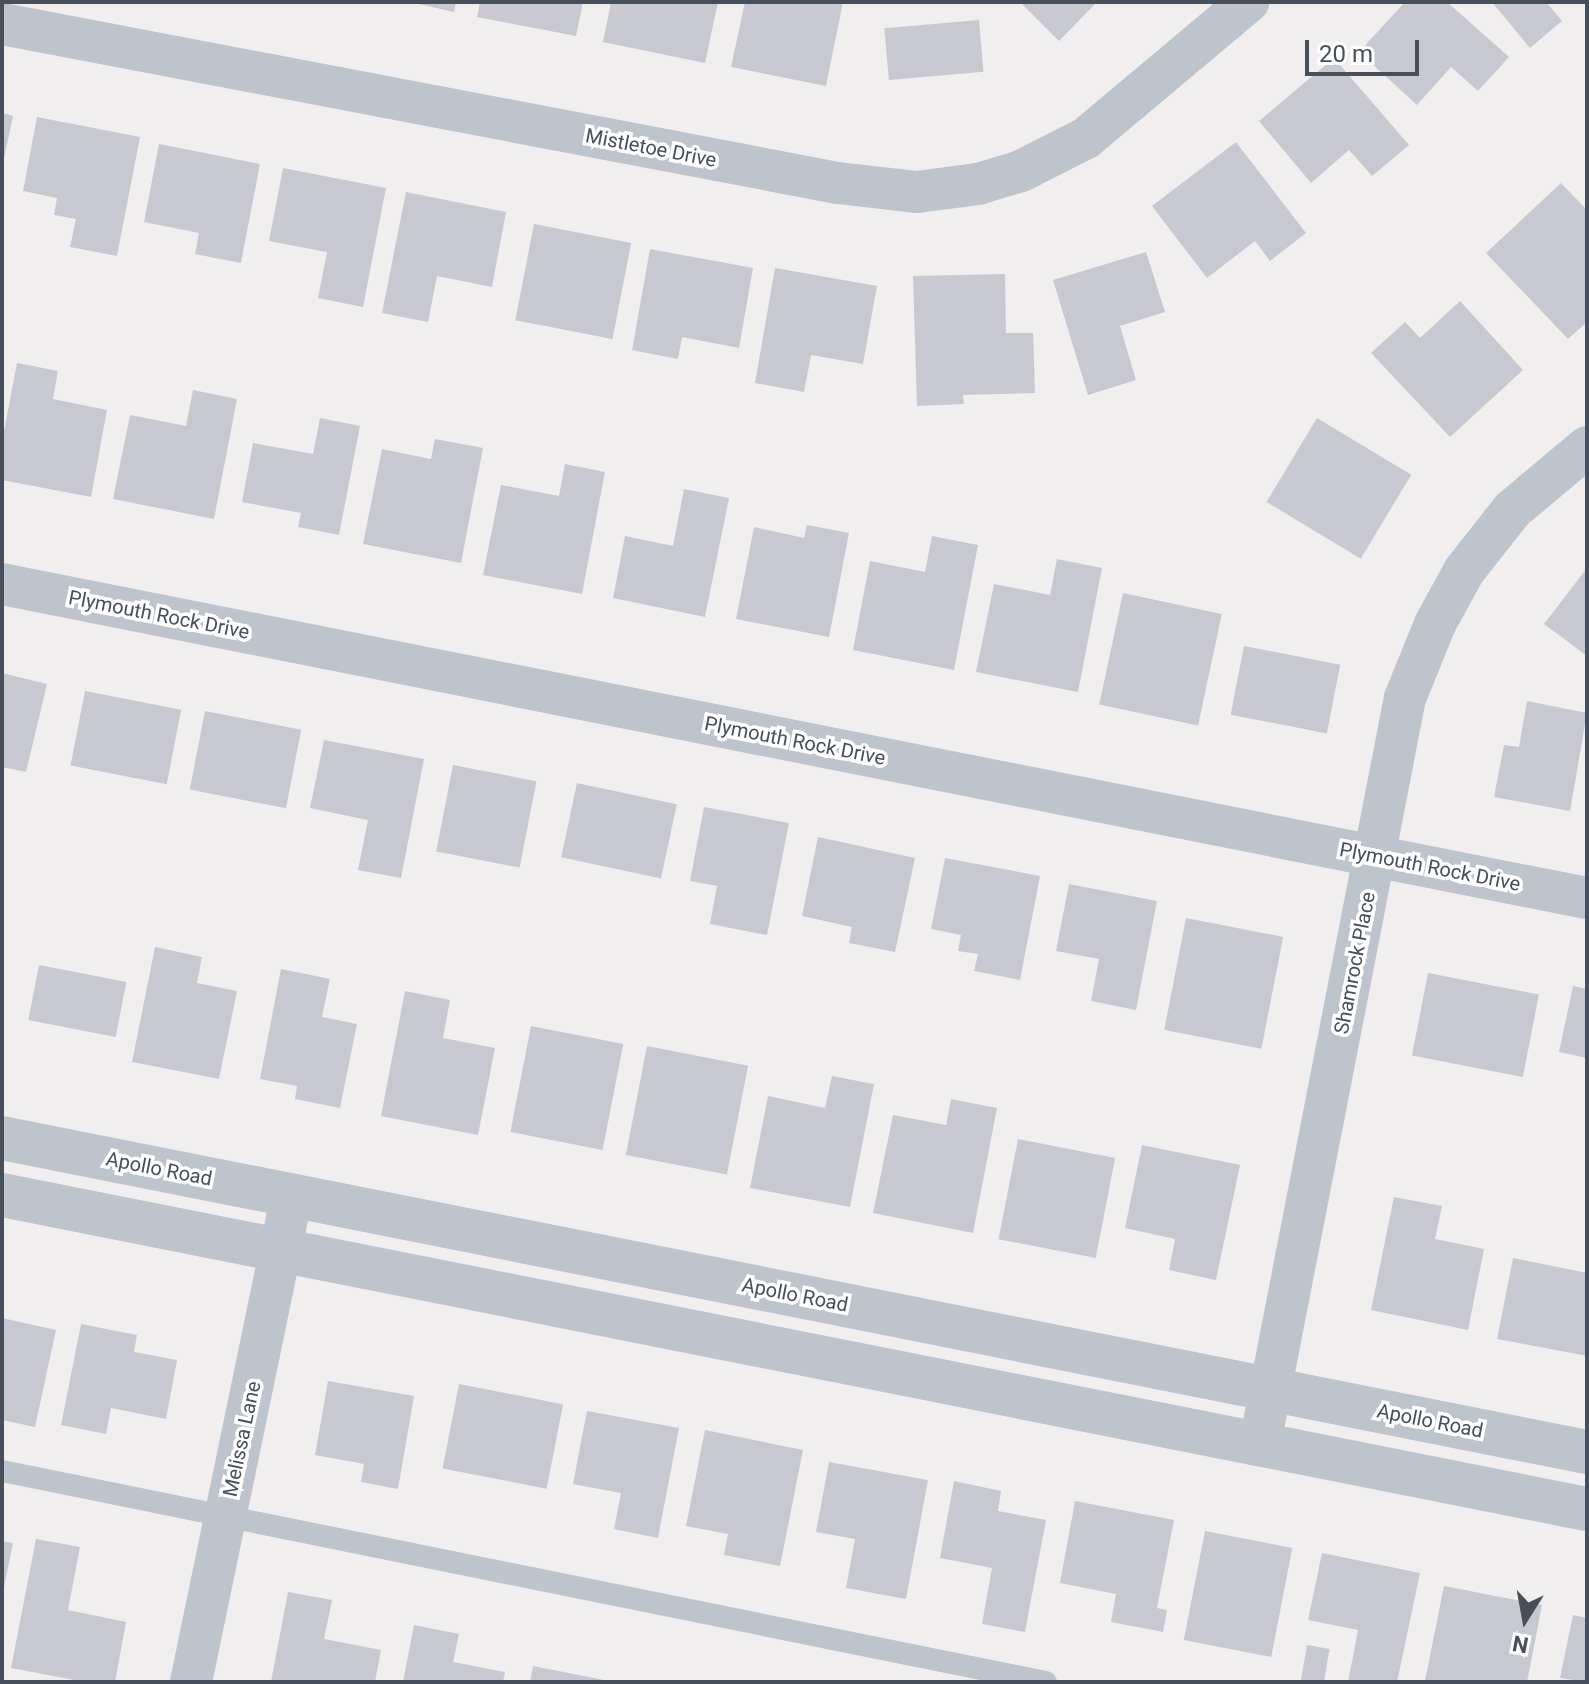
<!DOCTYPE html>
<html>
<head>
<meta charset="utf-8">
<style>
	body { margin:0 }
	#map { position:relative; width:1589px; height:1684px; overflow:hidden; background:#f0eeee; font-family:Roboto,sans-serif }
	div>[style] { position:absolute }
	.building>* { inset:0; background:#c8c9d0; transform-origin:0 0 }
	.service>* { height:22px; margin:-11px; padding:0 11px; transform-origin:11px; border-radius:11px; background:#bdc4cc }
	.minor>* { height:42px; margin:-21px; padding:0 21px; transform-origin:21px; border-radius:21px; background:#bdc4cc }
	.tertiary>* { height:44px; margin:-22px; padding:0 22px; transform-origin:22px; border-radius:22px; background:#bdc4cc }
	span { translate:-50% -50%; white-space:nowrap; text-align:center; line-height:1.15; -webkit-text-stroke:7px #fff; paint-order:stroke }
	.street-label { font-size:20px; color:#47505a }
	.frame { position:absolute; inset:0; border:4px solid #47505a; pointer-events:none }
	.north { position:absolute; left:1485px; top:1580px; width:80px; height:80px; -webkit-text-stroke:6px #fff; paint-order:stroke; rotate:191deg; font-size:22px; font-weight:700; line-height:32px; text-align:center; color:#47505a }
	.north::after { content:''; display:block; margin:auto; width:28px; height:36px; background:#47505a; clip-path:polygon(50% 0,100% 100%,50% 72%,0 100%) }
	.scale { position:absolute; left:1305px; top:40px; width:114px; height:36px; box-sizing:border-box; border:4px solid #47505a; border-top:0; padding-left:10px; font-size:24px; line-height:28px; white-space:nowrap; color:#47505a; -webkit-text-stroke:6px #fff; paint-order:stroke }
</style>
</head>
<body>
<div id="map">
	<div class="building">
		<div style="clip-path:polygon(410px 2px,456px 2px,454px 12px)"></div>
		<div style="clip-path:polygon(480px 2px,583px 2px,576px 36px,477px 17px)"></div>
		<div style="clip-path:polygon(611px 2px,718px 2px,705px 63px,603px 42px)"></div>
		<div style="clip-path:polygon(745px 2px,843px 2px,826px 86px,731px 67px)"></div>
		<div style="clip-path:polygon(1020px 2px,1097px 2px,1059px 41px)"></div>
		<div style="clip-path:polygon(1405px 2px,1447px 2px,1509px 57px,1478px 91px,1451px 67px,1417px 105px,1359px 52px)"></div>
		<div style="clip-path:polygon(1492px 2px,1546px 2px,1562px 21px,1530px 48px)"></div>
		<div style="left:979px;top:20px;width:52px;height:95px;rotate:85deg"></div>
		<div style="clip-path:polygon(1334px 58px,1409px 145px,1372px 176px,1349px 150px,1311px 183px,1259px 121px)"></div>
		<div style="clip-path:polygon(2px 113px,13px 116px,3px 163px,2px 163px)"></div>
		<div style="clip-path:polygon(37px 117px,140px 137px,117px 256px,70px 247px,76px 219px,54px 215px,57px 198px,23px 191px)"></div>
		<div style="clip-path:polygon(1236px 142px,1306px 233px,1270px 261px,1255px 241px,1207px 278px,1152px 206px)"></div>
		<div style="clip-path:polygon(159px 144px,260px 164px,241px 263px,195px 254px,199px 233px,144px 222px)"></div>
		<div style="clip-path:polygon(283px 168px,386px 188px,363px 307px,318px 298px,327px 252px,269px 241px)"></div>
		<div style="clip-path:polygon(1561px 183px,1587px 210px,1587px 322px,1568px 339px,1486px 253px)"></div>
		<div style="clip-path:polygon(406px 192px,506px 212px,492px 287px,437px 276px,428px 322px,382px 313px)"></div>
		<div style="left:534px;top:224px;width:99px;height:98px;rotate:11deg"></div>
		<div style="clip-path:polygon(650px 249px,753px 268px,739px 348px,682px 337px,678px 359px,632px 350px)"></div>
		<div style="clip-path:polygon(1146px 252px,1165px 312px,1120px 326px,1136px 380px,1088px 395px,1053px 280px)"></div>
		<div style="clip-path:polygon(775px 268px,877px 286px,863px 364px,811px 355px,804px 392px,755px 383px)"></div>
		<div style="clip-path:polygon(1005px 274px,1006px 333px,1033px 333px,1035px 393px,963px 395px,964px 404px,917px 406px,913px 276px)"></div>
		<div style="clip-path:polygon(1460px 301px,1523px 370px,1450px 437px,1371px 353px,1405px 322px,1420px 338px)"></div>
		<div style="clip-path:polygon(17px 363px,58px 371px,53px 399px,107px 410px,91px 497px,2px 480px,2px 442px)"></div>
		<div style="clip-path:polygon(193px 390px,237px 399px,214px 519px,113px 499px,130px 415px,186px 426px)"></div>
		<div style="clip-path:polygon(320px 418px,360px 426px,339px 535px,298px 527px,301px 513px,242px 502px,253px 443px,313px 454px)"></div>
		<div style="left:1317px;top:418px;width:110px;height:98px;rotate:31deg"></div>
		<div style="clip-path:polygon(435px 439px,483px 448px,461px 563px,363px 544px,382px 449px,431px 459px)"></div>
		<div style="clip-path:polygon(565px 464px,605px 472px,582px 594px,483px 575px,501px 485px,559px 496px)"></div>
		<div style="clip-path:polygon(684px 489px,729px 498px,705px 617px,613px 598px,625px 536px,673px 546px)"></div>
		<div style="clip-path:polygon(807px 525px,849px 533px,829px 637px,736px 619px,754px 527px,804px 538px)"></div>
		<div style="clip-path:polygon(932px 536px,978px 545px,954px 670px,853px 650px,870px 561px,925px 572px)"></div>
		<div style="clip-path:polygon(1057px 559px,1102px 568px,1078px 692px,976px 672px,994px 584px,1050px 595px)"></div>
		<div style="clip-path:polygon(1587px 568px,1587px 656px,1544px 624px)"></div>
		<div style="left:1123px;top:593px;width:101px;height:114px;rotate:12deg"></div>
		<div style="left:1244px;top:646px;width:98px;height:70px;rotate:11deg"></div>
		<div style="clip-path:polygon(2px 673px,47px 684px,26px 772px,2px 767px)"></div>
		<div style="left:85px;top:691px;width:98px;height:76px;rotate:11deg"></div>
		<div style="clip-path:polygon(1527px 701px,1587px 713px,1570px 811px,1494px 797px,1504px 745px,1519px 747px)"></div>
		<div style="left:205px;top:711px;width:98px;height:80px;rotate:11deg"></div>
		<div style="clip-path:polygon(324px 740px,424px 759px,401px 878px,358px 870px,368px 820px,310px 808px)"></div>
		<div style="left:453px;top:765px;width:85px;height:88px;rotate:11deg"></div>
		<div style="left:577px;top:783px;width:102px;height:76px;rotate:12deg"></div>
		<div style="clip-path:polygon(704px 807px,789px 823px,767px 935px,710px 924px,717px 886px,690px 881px)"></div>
		<div style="clip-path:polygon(818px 837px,915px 858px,895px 952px,849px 943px,852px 927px,802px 916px)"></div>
		<div style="clip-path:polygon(945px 858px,1040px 876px,1020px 980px,974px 971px,978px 954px,958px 951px,961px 935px,931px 929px)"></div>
		<div style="clip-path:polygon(1069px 884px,1157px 901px,1136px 1010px,1091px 1001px,1099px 959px,1056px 951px)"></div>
		<div style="left:1186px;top:918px;width:99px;height:114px;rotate:11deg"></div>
		<div style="clip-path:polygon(155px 947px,202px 957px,197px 983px,237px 991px,219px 1079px,132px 1062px)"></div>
		<div style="left:39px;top:965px;width:89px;height:56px;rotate:11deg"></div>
		<div style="clip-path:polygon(281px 969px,330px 979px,322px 1017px,357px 1024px,340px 1108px,295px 1099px,297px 1086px,260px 1079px)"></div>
		<div style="left:1428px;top:973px;width:113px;height:84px;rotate:11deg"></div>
		<div style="clip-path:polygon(1573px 986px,1587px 989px,1587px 1058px,1559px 1052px)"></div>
		<div style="clip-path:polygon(405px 991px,450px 1000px,443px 1038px,495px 1048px,478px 1135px,381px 1116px)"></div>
		<div style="left:531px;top:1026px;width:94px;height:108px;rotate:11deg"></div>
		<div style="left:647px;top:1046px;width:103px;height:111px;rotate:11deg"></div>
		<div style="clip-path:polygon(832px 1076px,874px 1084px,850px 1207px,750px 1188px,768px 1096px,825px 1108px)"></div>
		<div style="clip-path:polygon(951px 1099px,997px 1108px,973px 1233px,873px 1213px,893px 1115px,946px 1125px)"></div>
		<div style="left:1018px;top:1139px;width:99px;height:102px;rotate:11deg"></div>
		<div style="clip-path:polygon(1142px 1145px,1240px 1165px,1216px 1280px,1169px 1270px,1175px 1239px,1125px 1228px)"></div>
		<div style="clip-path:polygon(1394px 1197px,1442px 1206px,1435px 1239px,1484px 1249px,1468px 1330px,1371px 1310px)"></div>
		<div style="clip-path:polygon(1513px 1258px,1587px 1273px,1587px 1356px,1497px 1339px)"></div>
		<div style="clip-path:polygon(2px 1318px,56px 1330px,35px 1427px,2px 1420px)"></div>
		<div style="clip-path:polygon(81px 1324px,137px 1335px,134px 1352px,177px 1360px,166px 1419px,111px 1408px,106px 1434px,61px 1425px)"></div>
		<div style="clip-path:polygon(328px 1381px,414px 1396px,398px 1489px,361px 1482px,364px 1464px,315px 1455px)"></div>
		<div style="left:459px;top:1384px;width:106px;height:86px;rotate:11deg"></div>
		<div style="clip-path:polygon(587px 1411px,679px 1428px,658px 1538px,614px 1529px,621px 1493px,573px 1484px)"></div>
		<div style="clip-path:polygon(705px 1430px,803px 1450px,780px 1566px,724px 1555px,728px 1534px,686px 1526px)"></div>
		<div style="clip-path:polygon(829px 1462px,928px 1480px,906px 1599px,846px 1588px,855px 1539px,816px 1532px)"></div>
		<div style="clip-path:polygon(954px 1481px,1001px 1491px,998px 1511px,1046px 1520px,1025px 1632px,982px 1624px,992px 1568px,940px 1558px)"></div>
		<div style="clip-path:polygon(1075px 1501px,1174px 1520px,1157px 1608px,1167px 1610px,1163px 1632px,1111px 1622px,1116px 1594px,1060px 1583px)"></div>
		<div style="left:1205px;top:1531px;width:89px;height:111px;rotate:11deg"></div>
		<div style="clip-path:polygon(36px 1539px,80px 1547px,68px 1610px,126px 1622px,115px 1682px,85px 1682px,11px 1668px)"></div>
		<div style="clip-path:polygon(2px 1541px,13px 1543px,3px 1592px,2px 1592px)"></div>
		<div style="clip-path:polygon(1322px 1553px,1420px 1573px,1397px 1682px,1348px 1682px,1358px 1630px,1308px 1620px)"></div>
		<div style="clip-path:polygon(1444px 1586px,1542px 1605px,1527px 1682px,1425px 1681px)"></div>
		<div style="clip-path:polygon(288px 1592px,332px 1600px,324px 1639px,381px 1650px,375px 1682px,271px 1682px)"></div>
		<div style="clip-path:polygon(1573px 1615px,1587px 1618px,1587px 1682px,1560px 1678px)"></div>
		<div style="clip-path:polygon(414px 1625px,459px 1634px,453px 1662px,505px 1672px,503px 1682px,403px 1682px)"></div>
		<div style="left:1307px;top:1645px;width:23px;height:37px;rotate:10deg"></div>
		<div style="clip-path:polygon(533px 1666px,609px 1681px,609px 1682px,530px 1682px)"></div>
	</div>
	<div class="service">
		<div style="left:2px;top:1471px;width:1065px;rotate:11.43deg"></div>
	</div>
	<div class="minor">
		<div style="left:2px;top:24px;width:851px;rotate:10.77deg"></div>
		<div style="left:838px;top:183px;width:80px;rotate:6.5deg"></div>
		<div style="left:917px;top:192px;width:62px;rotate:-7.5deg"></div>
		<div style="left:978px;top:184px;width:45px;rotate:-16.8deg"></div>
		<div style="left:1021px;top:171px;width:73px;rotate:-26.9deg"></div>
		<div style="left:1086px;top:138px;width:212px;rotate:-40deg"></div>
		<div style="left:2px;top:584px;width:1616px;rotate:11.21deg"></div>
		<div style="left:1260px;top:1443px;width:759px;rotate:-78.99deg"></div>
		<div style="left:1405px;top:698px;width:80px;rotate:-67.9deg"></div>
		<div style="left:1435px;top:624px;width:60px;rotate:-61.3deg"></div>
		<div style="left:1464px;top:571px;width:78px;rotate:-51.8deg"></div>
		<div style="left:1512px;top:510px;width:98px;rotate:-40deg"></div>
		<div style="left:191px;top:1682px;width:496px;rotate:-78.3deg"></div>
	</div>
	<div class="tertiary">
		<div style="left:2px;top:1138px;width:1616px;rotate:11.21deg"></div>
		<div style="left:2px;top:1195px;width:1616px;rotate:11.21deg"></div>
	</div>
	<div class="street-label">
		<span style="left:651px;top:148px;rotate:11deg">Mistletoe Drive</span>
		<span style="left:159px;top:615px;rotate:11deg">Plymouth Rock Drive</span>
		<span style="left:795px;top:741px;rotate:11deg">Plymouth Rock Drive</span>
		<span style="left:1430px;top:867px;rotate:11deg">Plymouth Rock Drive</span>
		<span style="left:1355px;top:963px;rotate:-79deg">Shamrock Place</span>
		<span style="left:159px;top:1169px;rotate:11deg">Apollo Road</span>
		<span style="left:795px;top:1295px;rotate:11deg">Apollo Road</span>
		<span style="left:1430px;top:1421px;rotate:11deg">Apollo Road</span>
		<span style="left:242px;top:1439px;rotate:-78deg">Melissa Lane</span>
	</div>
	<div class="frame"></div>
	<div class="north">N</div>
	<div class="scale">20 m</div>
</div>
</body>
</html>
